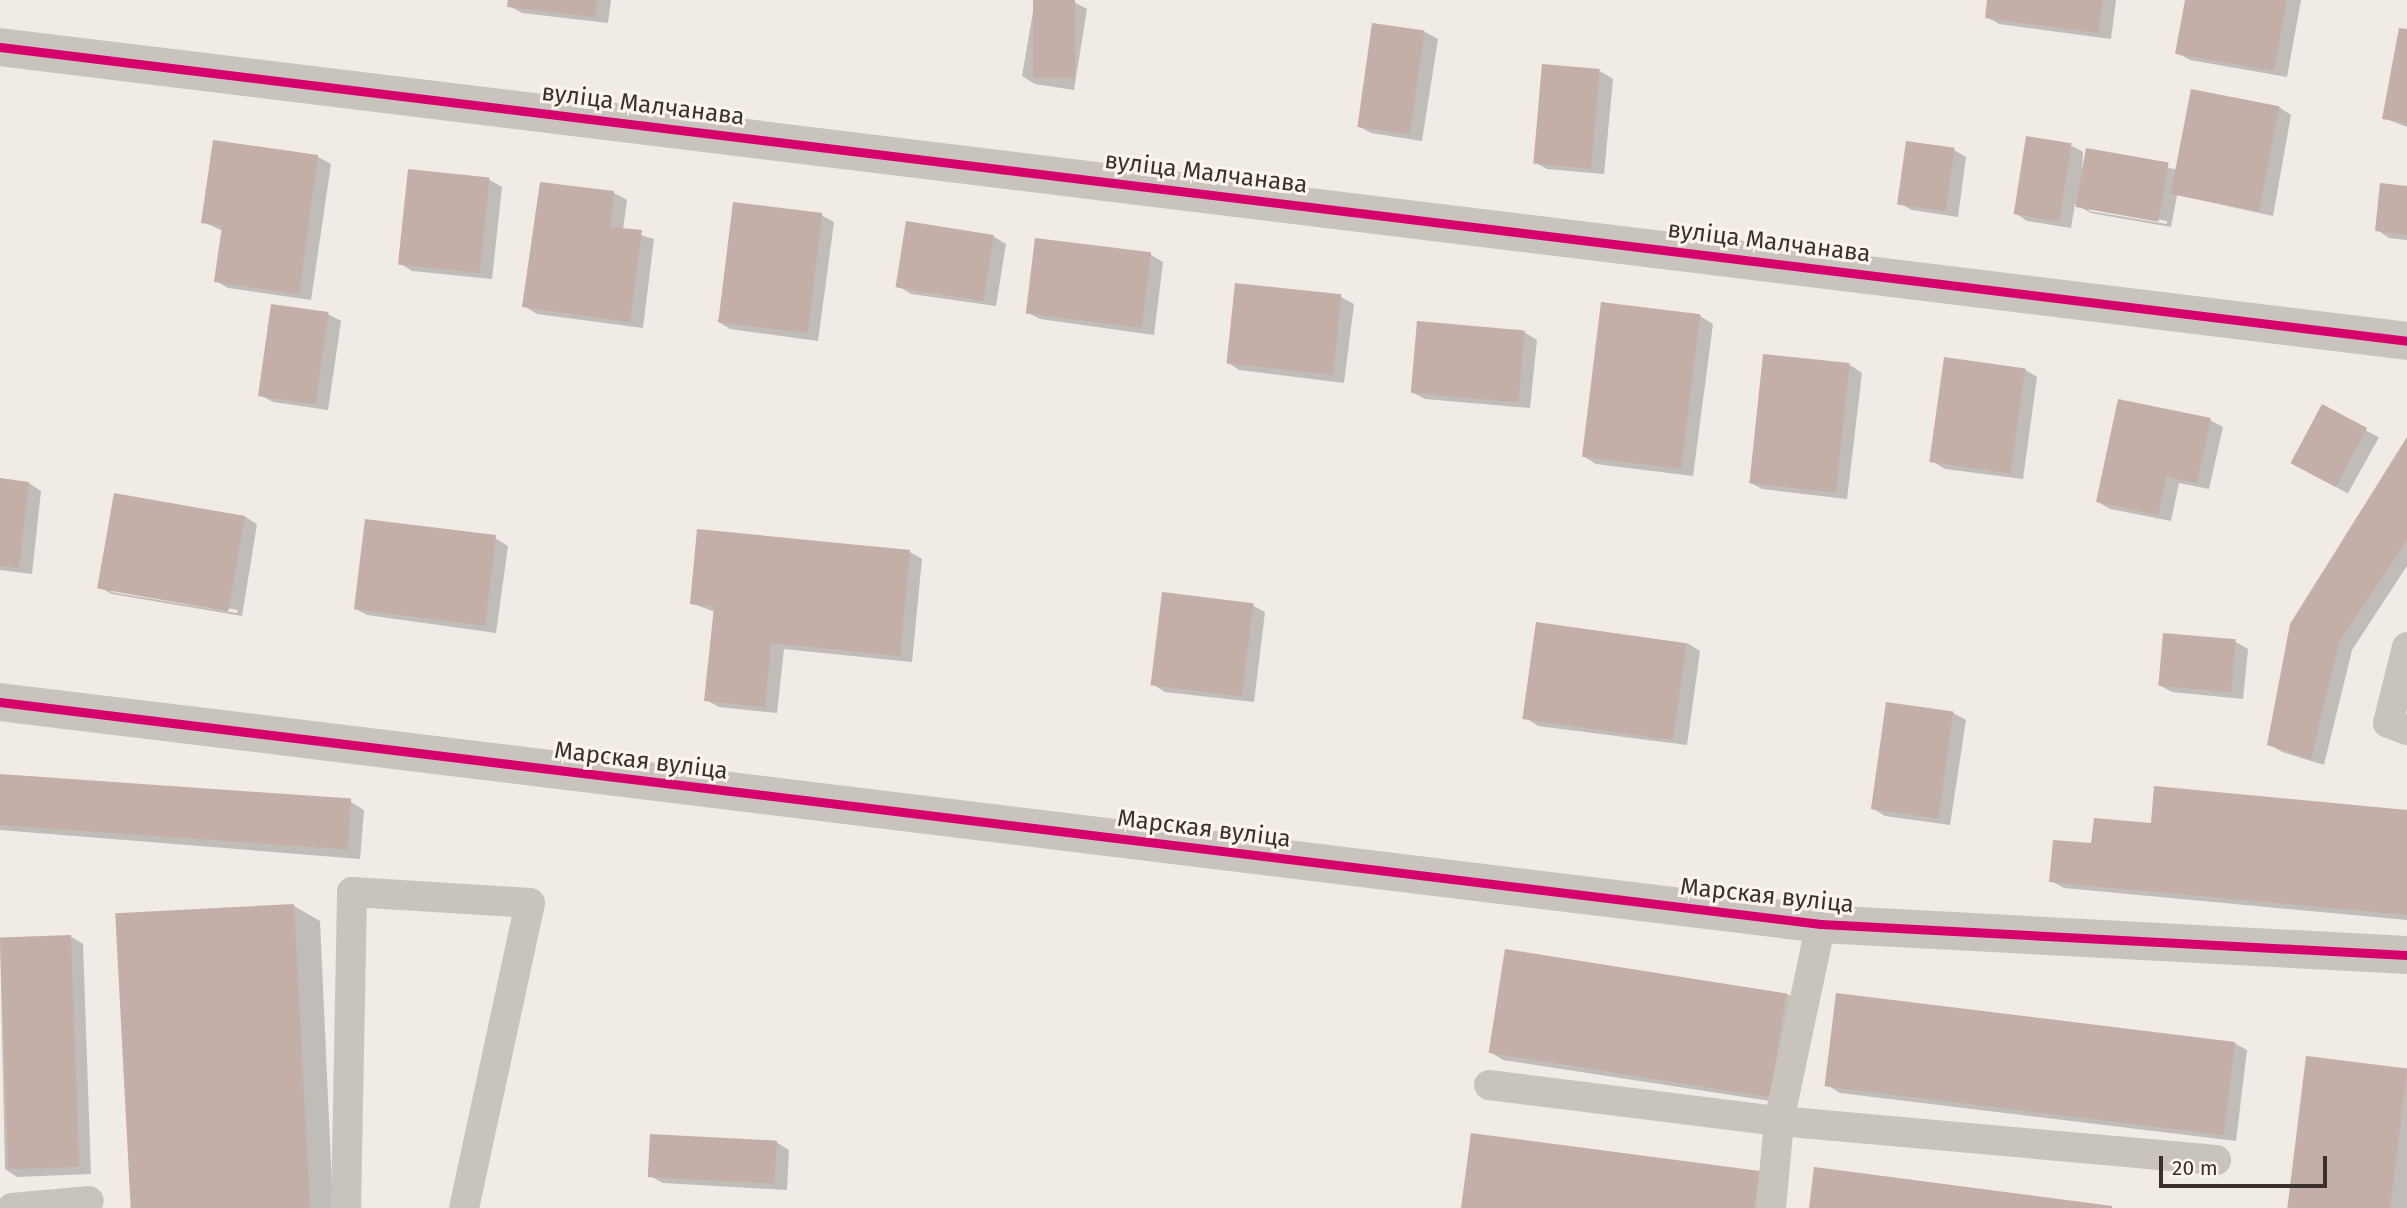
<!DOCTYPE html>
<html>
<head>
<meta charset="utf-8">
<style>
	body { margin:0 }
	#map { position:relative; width:2407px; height:1208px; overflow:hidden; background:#f0ebe5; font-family:"Fira Sans",sans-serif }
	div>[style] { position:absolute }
	.shadow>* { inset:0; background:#0003; transform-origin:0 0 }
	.building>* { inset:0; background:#c3afa7; transform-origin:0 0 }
	.lane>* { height:30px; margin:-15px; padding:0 15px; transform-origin:15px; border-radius:15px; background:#c9c3be }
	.street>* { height:38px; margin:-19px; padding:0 19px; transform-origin:19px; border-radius:19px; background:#c9c3be }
	.cycleway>* { height:9px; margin:-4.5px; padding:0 4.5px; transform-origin:4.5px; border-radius:4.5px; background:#d6006c }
	span { translate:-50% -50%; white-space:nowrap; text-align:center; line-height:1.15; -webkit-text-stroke:6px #fbf5ee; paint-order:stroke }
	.street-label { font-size:24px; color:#3b302b }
	.scale { position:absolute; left:2159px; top:1156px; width:168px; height:32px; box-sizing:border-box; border:4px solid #3b302b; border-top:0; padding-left:9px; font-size:21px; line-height:24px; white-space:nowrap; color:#3b302b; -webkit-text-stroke:5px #fbf5ee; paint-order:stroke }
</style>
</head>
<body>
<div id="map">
	<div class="shadow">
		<div style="clip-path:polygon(510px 0,611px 0,608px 23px,522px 13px,509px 6px)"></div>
		<div style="clip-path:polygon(1035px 0,1074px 2px,1087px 9px,1074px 90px,1035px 84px,1022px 76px)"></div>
		<div style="clip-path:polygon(1989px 0,2116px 0,2111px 39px,1999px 24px,1987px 17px)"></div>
		<div style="clip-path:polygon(2187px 0,2301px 0,2287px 77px,2190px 60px,2177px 53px)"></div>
		<div style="clip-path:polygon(1373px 25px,1425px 32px,1438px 39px,1422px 141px,1371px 133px,1358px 126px)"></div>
		<div style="clip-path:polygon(2407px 31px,2407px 127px,2384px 118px)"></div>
		<div style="clip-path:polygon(1600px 71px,1613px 79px,1604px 174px,1547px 169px,1534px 162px)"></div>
		<div style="clip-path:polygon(evenodd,2279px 107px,2291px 115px,2273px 216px,2177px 195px,2171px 227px,2091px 213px,2075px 204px,2071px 228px,2027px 221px,2015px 213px,2070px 145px,2083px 152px,2081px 188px,2087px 150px,2178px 170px,2279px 107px,2089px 207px,2167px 221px,2167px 224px,2089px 211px,2089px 207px)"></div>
		<div style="clip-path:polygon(214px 142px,318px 157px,331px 164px,311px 300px,228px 288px,216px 281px,223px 231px,203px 222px)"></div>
		<div style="clip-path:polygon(1954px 150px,1966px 157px,1958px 217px,1912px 210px,1899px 203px)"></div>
		<div style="clip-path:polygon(490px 180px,502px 187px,492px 279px,412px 271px,399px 263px)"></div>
		<div style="clip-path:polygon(541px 184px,614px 193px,627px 200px,623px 230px,654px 239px,643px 328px,537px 314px,524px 306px)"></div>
		<div style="clip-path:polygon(2407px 188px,2407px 240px,2389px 238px,2377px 230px)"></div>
		<div style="clip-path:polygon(821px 215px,834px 222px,818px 341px,730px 329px,717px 321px)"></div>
		<div style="clip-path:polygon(993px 236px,1006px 244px,996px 306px,911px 294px,898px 286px)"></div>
		<div style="clip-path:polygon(1151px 255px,1163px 262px,1154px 335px,1040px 319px,1027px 312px)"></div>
		<div style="clip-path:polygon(1237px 285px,1341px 297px,1354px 304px,1344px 383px,1239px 370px,1227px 362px)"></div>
		<div style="clip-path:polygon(1603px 304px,1700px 316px,1713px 324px,1693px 476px,1596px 464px,1583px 456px)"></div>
		<div style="clip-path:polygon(273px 306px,328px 314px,341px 321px,328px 410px,273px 402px,260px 395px)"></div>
		<div style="clip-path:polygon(1524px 332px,1537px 340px,1530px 408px,1425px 399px,1412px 392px)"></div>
		<div style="clip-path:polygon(1850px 365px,1862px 373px,1847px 499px,1762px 489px,1749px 482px)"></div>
		<div style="clip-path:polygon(2024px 369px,2037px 377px,2023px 479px,1945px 469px,1932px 461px)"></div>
		<div style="left:2322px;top:406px;width:65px;height:64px;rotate:29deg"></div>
		<div style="clip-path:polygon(2210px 420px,2223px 427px,2209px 489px,2179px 483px,2171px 521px,2110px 509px,2098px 502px)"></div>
		<div style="clip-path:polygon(2407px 440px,2407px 566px,2352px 650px,2324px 765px,2282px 752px,2269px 744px)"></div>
		<div style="clip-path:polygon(0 480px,29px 483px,41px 491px,32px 574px,0 570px)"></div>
		<div style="clip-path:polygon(evenodd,244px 516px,257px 524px,242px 616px,112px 594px,99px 587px,244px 516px,111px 588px,238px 610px,237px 613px,111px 592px,111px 588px)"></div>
		<div style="clip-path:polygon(495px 538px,508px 546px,496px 633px,367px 615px,354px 608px)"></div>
		<div style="clip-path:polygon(910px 552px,922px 559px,912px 662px,784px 649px,777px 713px,719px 707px,706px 700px,715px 612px,691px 603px)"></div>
		<div style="clip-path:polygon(1252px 605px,1265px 612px,1254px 702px,1165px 692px,1152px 684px)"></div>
		<div style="clip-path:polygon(2236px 642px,2248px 649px,2243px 699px,2172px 692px,2159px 685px)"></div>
		<div style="clip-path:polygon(1687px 643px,1700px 651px,1687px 745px,1538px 726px,1526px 718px)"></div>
		<div style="clip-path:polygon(1887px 704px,1953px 713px,1966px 720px,1950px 825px,1885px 816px,1872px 808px)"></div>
		<div style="clip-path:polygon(0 775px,351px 802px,364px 810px,360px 859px,0 830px)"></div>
		<div style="clip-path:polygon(2407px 812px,2407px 920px,2064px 888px,2051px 881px,2092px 845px,2152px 825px)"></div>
		<div style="clip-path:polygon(294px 906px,320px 921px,333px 1208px,142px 1208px)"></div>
		<div style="clip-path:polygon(70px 936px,83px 944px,91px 1174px,17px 1177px,5px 1169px,0 939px)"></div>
		<div style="clip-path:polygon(1506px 951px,1787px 994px,1800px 1001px,1784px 1103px,1503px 1060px,1490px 1052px)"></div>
		<div style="clip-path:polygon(2234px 1043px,2247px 1050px,2236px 1141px,1840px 1093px,1827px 1085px)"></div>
		<div style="clip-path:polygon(2308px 1058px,2407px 1069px,2407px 1208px,2291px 1208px)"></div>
		<div style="clip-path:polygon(776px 1142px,789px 1150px,787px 1190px,663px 1183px,650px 1176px)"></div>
		<div style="clip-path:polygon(1759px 1173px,1768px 1208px,1463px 1208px)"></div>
	</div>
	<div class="building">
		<div style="clip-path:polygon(508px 0,597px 0,595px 17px,507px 7px)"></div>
		<div style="left:1033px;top:0;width:42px;height:78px"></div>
		<div style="clip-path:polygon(1987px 0,2103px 0,2098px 33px,1985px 18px)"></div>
		<div style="clip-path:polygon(2185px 0,2287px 0,2274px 71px,2175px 54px)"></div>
		<div style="left:1372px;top:23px;width:53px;height:105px;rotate:8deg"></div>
		<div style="clip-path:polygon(2399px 28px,2407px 29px,2407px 123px,2382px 119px)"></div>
		<div style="left:1542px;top:64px;width:58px;height:100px;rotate:5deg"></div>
		<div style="left:2191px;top:89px;width:90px;height:107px;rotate:11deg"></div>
		<div style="left:2026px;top:136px;width:46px;height:79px;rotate:9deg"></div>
		<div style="clip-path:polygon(213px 140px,318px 155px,299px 294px,214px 282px,222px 226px,201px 223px)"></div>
		<div style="left:1906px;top:141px;width:49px;height:64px;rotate:8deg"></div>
		<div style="left:2086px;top:148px;width:84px;height:60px;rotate:10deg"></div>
		<div style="left:408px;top:169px;width:82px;height:96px;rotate:6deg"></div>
		<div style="clip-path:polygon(540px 182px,614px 191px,610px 227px,642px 230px,630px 322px,522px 307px)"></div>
		<div style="clip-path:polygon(2380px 183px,2407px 186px,2407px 235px,2375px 231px)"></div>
		<div style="left:733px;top:202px;width:90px;height:121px;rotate:7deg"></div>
		<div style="left:906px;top:221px;width:89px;height:67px;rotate:9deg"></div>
		<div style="left:1035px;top:238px;width:117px;height:76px;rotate:7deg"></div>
		<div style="left:1235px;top:283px;width:107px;height:81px;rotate:6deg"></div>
		<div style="left:1601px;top:302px;width:100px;height:156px;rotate:7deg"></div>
		<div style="left:271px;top:304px;width:58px;height:93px;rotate:8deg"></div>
		<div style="left:1417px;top:321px;width:108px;height:72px;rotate:5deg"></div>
		<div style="left:1763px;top:354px;width:87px;height:130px;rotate:6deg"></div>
		<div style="left:1944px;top:357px;width:82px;height:106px;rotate:8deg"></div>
		<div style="clip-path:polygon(2118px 399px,2211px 418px,2197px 483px,2166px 477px,2158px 515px,2096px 502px)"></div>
		<div style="left:2322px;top:404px;width:51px;height:67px;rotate:28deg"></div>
		<div style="clip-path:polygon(2407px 437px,2407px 540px,2339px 642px,2311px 759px,2267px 745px,2290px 624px)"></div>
		<div style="clip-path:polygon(0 478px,29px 482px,19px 568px,0 566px)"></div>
		<div style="left:114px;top:493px;width:133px;height:97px;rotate:10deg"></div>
		<div style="left:365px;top:519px;width:132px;height:91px;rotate:7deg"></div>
		<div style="clip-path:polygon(697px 529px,910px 550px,900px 656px,771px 643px,765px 707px,704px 701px,714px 607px,690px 604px)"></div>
		<div style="left:1162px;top:592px;width:92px;height:94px;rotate:7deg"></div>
		<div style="left:1536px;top:622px;width:152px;height:98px;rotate:8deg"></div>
		<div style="left:2163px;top:633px;width:73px;height:53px;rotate:5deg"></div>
		<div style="left:1886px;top:702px;width:68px;height:108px;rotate:8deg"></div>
		<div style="left:0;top:774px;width:352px;height:51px;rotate:4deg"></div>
		<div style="clip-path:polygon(2154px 786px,2407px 810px,2407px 915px,2049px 882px,2053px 840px,2091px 843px,2094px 818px,2151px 823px)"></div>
		<div style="left:294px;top:904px;width:304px;height:179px;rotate:87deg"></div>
		<div style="left:71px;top:935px;width:232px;height:71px;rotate:88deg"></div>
		<div style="left:1505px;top:949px;width:285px;height:105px;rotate:9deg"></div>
		<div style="left:1836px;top:993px;width:402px;height:94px;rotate:7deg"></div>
		<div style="left:2306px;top:1056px;width:102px;height:153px;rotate:7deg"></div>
		<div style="clip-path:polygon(1471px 1133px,1760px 1171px,1754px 1208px,1461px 1208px)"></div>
		<div style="left:650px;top:1134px;width:127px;height:43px;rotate:3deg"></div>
		<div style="clip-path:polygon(1814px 1167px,2112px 1206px,2112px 1208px,1809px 1208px)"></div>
	</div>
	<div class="lane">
		<div style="left:2407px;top:647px;width:78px;rotate:104deg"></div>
		<div style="left:2388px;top:723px;width:20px;rotate:20deg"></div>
		<div style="left:1489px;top:1085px;width:292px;rotate:7.1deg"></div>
		<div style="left:1779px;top:1121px;width:439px;rotate:5.1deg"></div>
		<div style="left:12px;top:1208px;width:77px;rotate:-5.2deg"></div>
		<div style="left:346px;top:1208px;width:316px;rotate:-88.9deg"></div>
		<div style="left:352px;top:892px;width:178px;rotate:3.5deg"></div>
		<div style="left:530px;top:903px;width:312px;rotate:102.2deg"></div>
		<div style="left:1771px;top:1208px;width:87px;rotate:-84.7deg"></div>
		<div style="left:1779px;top:1121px;width:201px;rotate:-78deg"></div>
	</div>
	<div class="street">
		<div style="left:0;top:47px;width:2425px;rotate:6.96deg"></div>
		<div style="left:0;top:702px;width:1834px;rotate:6.95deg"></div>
		<div style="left:1821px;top:924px;width:587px;rotate:3.03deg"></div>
	</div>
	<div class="cycleway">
		<div style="left:0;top:47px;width:2425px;rotate:6.96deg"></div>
		<div style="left:0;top:702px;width:1834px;rotate:6.95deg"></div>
		<div style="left:1821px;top:924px;width:587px;rotate:3.03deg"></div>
	</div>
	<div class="street-label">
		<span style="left:643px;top:105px;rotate:7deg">вуліца Малчанава</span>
		<span style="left:1206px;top:173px;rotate:7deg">вуліца Малчанава</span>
		<span style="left:1769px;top:242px;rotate:7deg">вуліца Малчанава</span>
		<span style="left:641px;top:761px;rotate:7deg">Марская вуліца</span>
		<span style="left:1204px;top:829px;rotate:7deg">Марская вуліца</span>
		<span style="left:1767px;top:896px;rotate:6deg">Марская вуліца</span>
	</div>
	<div class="scale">20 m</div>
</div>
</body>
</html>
